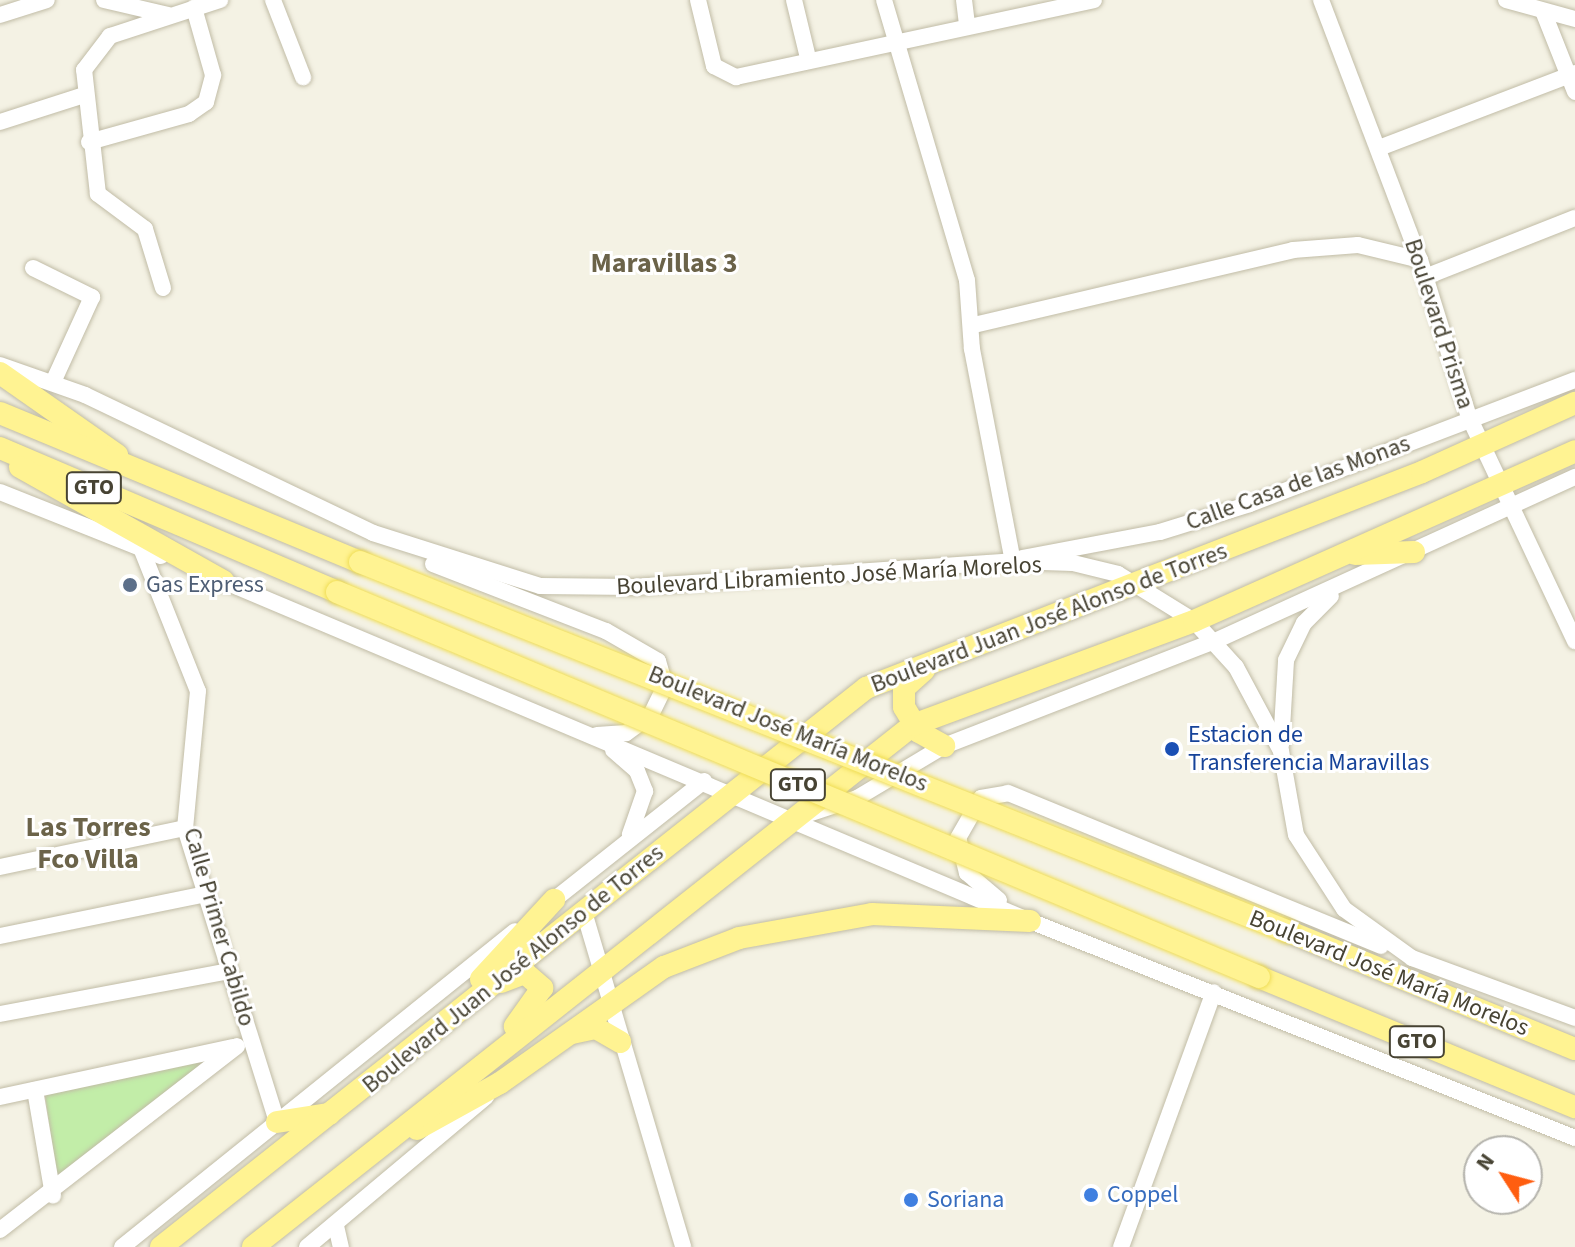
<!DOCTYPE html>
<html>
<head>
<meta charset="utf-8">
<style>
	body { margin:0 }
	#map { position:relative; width:1575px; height:1247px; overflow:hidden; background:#f4f2e4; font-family:"Source Sans 3",sans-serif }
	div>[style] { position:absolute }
	.green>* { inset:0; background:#c2eda8 }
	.roads { filter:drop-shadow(0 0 2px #c1bca6) drop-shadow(0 0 2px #c1bca6) }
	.minor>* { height:16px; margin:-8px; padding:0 8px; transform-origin:8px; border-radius:8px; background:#fff }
	.major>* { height:22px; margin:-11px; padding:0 11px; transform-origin:11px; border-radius:11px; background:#fff392 }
	.bridges { filter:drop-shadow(0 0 2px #f0dd56) drop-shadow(0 0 2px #f0dd56) }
	.major-bridge>* { height:22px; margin:-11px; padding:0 11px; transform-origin:11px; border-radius:11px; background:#fff392 }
	.dots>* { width:22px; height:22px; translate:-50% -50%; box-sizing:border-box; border:4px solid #fff; border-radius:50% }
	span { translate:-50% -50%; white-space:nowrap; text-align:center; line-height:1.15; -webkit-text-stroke:6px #fff; paint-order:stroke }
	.shield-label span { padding:2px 6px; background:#fff; border:2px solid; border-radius:6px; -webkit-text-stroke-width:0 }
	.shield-label { font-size:22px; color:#474333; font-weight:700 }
	.street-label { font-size:24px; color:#474333 }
	.service-label { font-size:24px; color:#4e5e75 }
	.left { translate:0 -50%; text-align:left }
	.transit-label { font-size:24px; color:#164399 }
	.shop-label { font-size:24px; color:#366cbe }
	.quarter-label { font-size:28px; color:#6b6349; font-weight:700 }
	.north { position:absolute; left:1463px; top:1135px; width:80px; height:80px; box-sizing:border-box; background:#fff; border:2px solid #b5b4ad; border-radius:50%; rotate:306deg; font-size:22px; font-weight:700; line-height:32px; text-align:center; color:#474333 }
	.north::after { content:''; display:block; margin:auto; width:28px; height:36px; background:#ff5e10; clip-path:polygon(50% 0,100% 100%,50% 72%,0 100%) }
</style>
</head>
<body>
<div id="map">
	<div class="green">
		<div style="clip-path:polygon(203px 1059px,203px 1063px,58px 1183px,45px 1095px)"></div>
	</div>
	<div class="roads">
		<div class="minor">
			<div style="left:104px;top:0;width:66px;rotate:13.2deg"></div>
			<div style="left:273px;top:0;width:83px;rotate:68.7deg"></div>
			<div style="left:698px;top:0;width:68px;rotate:76.4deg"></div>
			<div style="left:714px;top:66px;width:25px;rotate:27deg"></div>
			<div style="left:736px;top:77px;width:366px;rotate:-12.1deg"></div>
			<div style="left:794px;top:0;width:60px;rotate:76.4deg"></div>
			<div style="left:884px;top:0;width:292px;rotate:73.5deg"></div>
			<div style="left:967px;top:280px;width:69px;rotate:85.9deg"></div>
			<div style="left:972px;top:349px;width:216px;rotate:79.1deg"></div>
			<div style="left:964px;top:0;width:23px;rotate:83deg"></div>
			<div style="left:1321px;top:0;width:278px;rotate:69.2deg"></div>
			<div style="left:1420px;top:260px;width:164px;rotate:72.7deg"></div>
			<div style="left:1469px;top:417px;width:248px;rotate:64.7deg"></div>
			<div style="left:1506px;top:0;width:72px;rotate:15.4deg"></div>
			<div style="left:1543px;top:11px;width:87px;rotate:68.4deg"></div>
			<div style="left:0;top:15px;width:49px;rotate:-17.7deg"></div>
			<div style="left:0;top:122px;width:88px;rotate:-17.8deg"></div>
			<div style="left:89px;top:142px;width:104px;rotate:-15.6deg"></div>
			<div style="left:189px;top:114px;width:21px;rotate:-35deg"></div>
			<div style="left:206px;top:102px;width:28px;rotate:-75deg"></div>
			<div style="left:213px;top:75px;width:70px;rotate:-105.8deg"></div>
			<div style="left:1379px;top:148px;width:210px;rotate:-20.9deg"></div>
			<div style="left:33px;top:268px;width:66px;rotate:26.2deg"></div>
			<div style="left:92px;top:297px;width:94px;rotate:114.6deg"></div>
			<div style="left:1425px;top:277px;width:161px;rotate:-21.5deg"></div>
			<div style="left:163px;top:288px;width:62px;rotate:-107deg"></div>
			<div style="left:145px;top:229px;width:59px;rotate:-143.3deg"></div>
			<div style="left:98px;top:194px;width:125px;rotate:-96.4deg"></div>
			<div style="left:84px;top:70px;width:43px;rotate:-52.6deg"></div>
			<div style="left:110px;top:36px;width:116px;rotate:-18.1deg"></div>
			<div style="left:974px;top:325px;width:328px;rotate:-13.2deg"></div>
			<div style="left:1293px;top:250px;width:65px;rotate:-4.4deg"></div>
			<div style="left:1358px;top:245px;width:64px;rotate:13.6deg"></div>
			<div style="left:0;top:365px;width:90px;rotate:19.4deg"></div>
			<div style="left:85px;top:395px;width:319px;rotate:25.6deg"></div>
			<div style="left:373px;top:533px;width:175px;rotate:17.6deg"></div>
			<div style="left:540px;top:586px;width:94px;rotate:0.6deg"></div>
			<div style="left:634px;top:587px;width:380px;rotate:-3.9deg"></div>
			<div style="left:1013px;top:561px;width:60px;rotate:1.9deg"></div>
			<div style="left:1073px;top:563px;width:46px;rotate:13.7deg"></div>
			<div style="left:1118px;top:574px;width:89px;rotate:31.7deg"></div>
			<div style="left:1194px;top:621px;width:62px;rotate:47.6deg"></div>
			<div style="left:1236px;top:667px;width:95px;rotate:61.8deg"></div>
			<div style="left:1281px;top:751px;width:85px;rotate:79.9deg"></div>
			<div style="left:1296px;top:835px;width:88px;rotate:57deg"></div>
			<div style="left:1344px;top:909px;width:84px;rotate:35.8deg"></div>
			<div style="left:1412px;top:958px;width:174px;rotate:20.2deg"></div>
			<div style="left:0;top:492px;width:173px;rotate:21.7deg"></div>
			<div style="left:141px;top:548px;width:154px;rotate:68.3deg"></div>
			<div style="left:198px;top:691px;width:138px;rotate:95.4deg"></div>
			<div style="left:185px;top:828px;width:308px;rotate:72.6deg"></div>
			<div style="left:1022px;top:558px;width:140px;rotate:-10.7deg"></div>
			<div style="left:1160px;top:532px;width:94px;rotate:-17.3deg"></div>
			<div style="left:1250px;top:504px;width:348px;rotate:-20.9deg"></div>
			<div style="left:433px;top:564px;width:186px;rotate:21.2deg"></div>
			<div style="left:606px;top:631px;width:60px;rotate:30deg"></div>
			<div style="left:658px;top:661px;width:26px;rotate:74deg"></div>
			<div style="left:665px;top:686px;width:32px;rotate:116deg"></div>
			<div style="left:651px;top:715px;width:31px;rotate:144deg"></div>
			<div style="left:626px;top:733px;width:29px;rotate:176deg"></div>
			<div style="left:216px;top:578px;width:883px;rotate:22.85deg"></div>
			<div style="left:1030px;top:921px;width:587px;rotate:21.71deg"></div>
			<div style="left:1281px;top:745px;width:85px;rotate:-86.6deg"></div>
			<div style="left:1286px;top:660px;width:41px;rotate:-64.1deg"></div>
			<div style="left:1304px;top:623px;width:38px;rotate:-45deg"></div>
			<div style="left:613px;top:750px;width:32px;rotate:41deg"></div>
			<div style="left:637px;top:771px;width:22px;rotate:68deg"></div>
			<div style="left:645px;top:791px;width:46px;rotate:109.2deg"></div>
			<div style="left:802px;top:816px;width:58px;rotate:-18.1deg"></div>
			<div style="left:857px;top:798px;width:101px;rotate:-30.9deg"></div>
			<div style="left:944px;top:746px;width:291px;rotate:-21.2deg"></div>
			<div style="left:1215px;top:641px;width:396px;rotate:-24.5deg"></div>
			<div style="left:0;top:867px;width:189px;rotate:-11.9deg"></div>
			<div style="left:999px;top:900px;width:42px;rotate:-139.8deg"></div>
			<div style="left:967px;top:873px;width:36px;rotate:-104deg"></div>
			<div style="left:958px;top:838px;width:46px;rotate:-60.1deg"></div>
			<div style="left:981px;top:798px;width:27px;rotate:-10deg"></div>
			<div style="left:1008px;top:793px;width:403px;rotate:22.3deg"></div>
			<div style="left:545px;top:907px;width:203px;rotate:-38.4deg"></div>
			<div style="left:584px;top:912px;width:349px;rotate:73.5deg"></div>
			<div style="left:0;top:936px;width:211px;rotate:-11.5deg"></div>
			<div style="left:0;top:1014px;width:234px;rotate:-10.6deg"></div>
			<div style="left:35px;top:1090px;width:107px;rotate:80.3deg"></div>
			<div style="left:0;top:1097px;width:238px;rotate:-12.1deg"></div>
			<div style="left:336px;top:1226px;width:22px;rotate:77deg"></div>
			<div style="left:0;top:1230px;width:300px;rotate:-37.8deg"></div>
			<div style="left:122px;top:1247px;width:504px;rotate:-38.8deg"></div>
			<div style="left:307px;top:1247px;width:234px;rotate:-40deg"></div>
			<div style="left:1121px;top:1247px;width:271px;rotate:-70deg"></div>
		</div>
		<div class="major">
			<div style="left:0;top:373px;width:143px;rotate:35deg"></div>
			<div style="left:0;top:413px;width:390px;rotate:22.5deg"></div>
			<div style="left:0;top:448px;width:366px;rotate:23.1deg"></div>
			<div style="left:20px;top:467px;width:233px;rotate:29.3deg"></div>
			<div style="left:1355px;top:554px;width:59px;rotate:-1.9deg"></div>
			<div style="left:924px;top:670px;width:27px;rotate:138deg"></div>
			<div style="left:904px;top:688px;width:19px;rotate:90deg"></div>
			<div style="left:904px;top:707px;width:29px;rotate:59deg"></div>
			<div style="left:919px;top:732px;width:29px;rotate:29deg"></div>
			<div style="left:1287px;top:931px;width:311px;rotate:22.3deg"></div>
			<div style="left:1259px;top:977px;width:342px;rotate:22.4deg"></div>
			<div style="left:481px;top:979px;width:108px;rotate:-47.3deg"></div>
			<div style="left:501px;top:982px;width:26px;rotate:-21deg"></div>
			<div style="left:525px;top:973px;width:23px;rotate:41deg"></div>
			<div style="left:542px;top:988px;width:47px;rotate:125.4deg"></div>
			<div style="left:572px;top:1033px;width:25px;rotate:-12deg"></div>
			<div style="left:596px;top:1028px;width:28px;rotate:30deg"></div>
			<div style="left:277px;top:1122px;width:53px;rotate:-8.7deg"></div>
			<div style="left:417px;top:1129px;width:95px;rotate:-29deg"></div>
			<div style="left:500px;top:1083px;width:201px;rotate:-35.3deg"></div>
			<div style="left:664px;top:967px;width:80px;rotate:-21.1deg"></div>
			<div style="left:739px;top:938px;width:135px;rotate:-10.2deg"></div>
			<div style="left:872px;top:914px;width:158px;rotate:2.5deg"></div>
			<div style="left:161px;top:1247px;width:900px;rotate:-38.41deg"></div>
			<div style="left:866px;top:688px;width:596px;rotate:-21.23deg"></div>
			<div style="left:1422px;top:472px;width:168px;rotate:-24.3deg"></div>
			<div style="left:253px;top:1247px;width:841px;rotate:-38.34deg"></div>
			<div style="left:913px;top:725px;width:300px;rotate:-20.3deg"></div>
			<div style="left:1194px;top:621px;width:417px;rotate:-24deg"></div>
		</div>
	</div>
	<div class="bridges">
		<div class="major-bridge">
			<div style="left:360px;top:562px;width:998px;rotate:21.71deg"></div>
			<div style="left:337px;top:592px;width:999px;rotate:22.66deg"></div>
		</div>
	</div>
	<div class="dots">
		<div style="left:130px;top:585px;background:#5c6f8a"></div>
		<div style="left:1172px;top:749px;background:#1a4fb4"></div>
		<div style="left:1091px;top:1195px;background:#3f7fe0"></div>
		<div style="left:911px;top:1200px;background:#3f7fe0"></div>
	</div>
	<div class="shield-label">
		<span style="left:94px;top:488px">GTO</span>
		<span style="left:798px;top:785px">GTO</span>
		<span style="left:1417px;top:1042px">GTO</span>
	</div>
	<div class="street-label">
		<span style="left:1439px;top:324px;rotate:72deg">Boulevard Prisma</span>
		<span style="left:1298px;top:483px;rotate:-20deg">Calle Casa de las Monas</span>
		<span style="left:829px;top:576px;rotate:-3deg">Boulevard Libramiento José María Morelos</span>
		<span style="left:1049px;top:618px;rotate:-21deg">Boulevard Juan José Alonso de Torres</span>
		<span style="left:788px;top:729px;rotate:22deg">Boulevard José María Morelos</span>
		<span style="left:219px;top:927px;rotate:74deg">Calle Primer Cabildo</span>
		<span style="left:513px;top:969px;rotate:-39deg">Boulevard Juan José Alonso de Torres</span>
		<span style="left:1389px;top:973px;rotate:22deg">Boulevard José María Morelos</span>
	</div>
	<div class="service-label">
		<span class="left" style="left:146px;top:585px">Gas Express</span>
	</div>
	<div class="transit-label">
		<span class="left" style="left:1188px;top:749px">Estacion de<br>Transferencia Maravillas</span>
	</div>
	<div class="shop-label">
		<span class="left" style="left:1107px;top:1195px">Coppel</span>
		<span class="left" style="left:927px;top:1200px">Soriana</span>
	</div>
	<div class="quarter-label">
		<span style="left:664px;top:263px">Maravillas 3</span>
		<span style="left:88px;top:843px">Las Torres<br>Fco Villa</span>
	</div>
	<div class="north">N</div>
</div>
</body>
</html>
